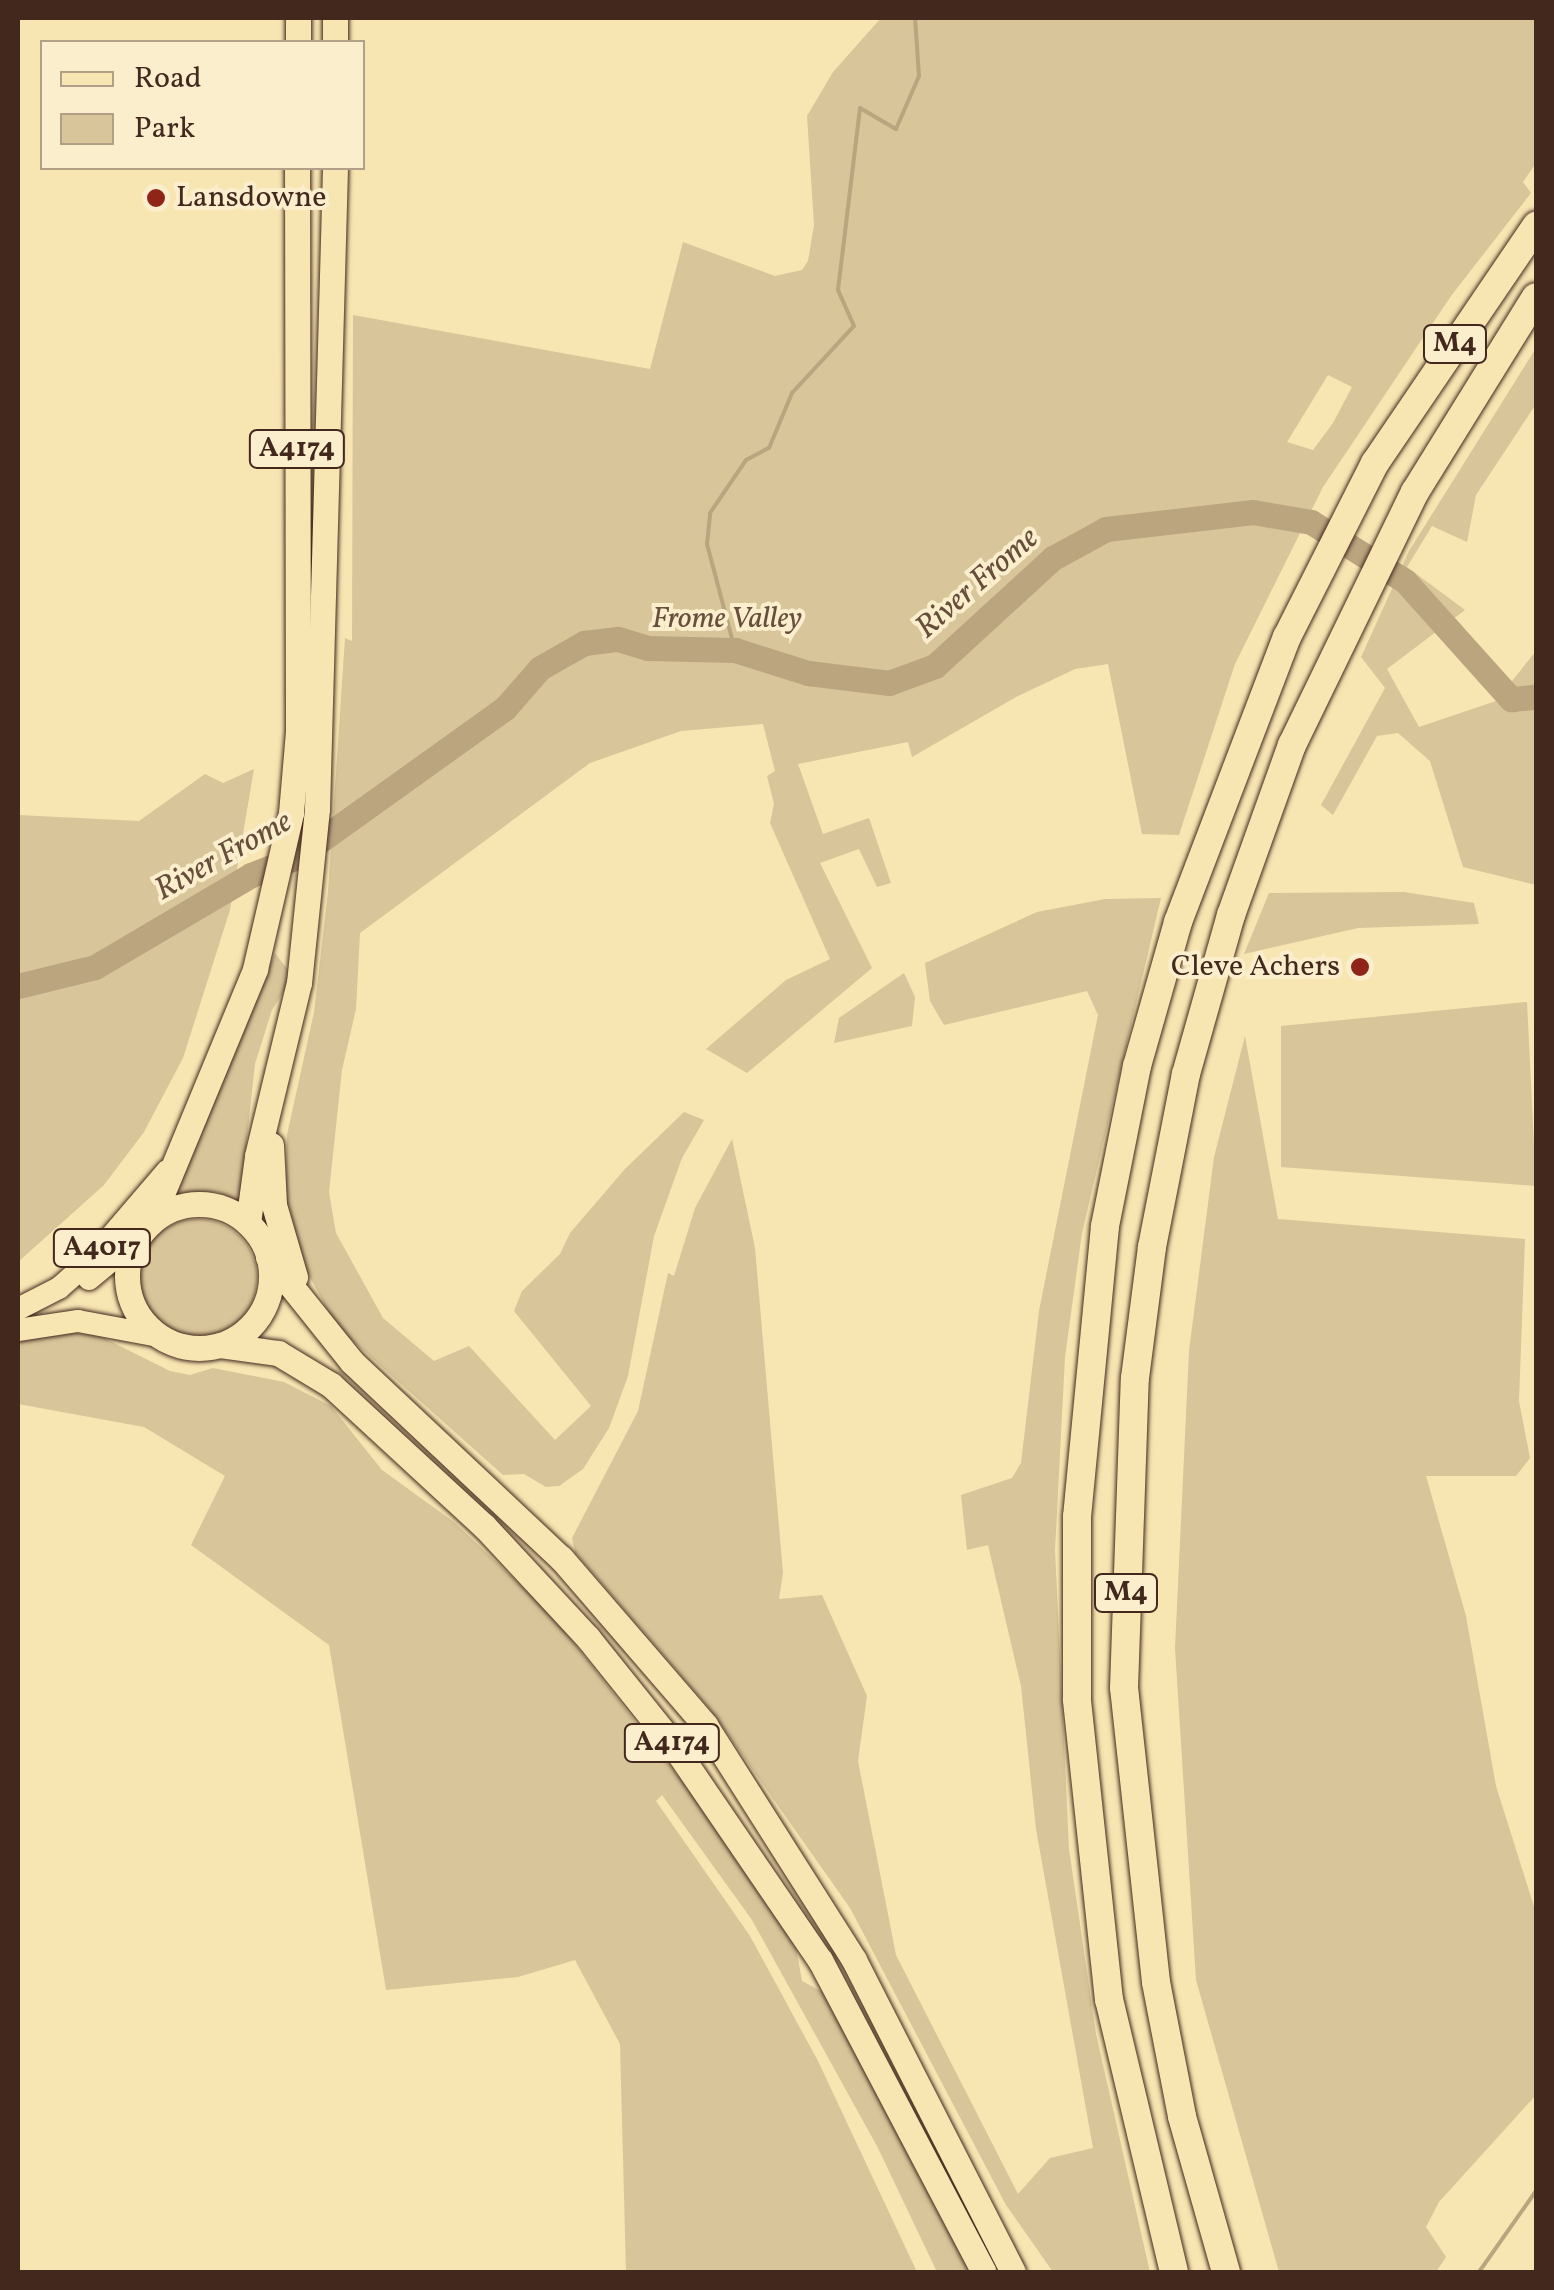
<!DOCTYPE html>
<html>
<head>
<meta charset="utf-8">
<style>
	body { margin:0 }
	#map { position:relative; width:1554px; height:2290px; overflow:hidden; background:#f7e5b2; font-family:Vollkorn,serif }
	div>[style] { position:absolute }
	.green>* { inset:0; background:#d8c599 }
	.round { border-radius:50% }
	.stream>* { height:4px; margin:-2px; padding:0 2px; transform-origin:2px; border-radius:2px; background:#baa57f }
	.river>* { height:25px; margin:-12.5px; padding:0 12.5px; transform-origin:12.5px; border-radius:12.5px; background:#baa57f }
	.roads { filter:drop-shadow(0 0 2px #43281d) drop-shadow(0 0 2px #43281d) }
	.primary>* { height:22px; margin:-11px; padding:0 11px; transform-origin:11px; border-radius:11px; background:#f7e5b2 }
	.trunk>* { height:25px; margin:-12.5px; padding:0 12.5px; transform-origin:12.5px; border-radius:12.5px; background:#f7e5b2 }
	.trunk>.ring { margin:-12.5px; padding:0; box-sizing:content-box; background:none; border:25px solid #f7e5b2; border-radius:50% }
	.motorway>* { height:28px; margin:-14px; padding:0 14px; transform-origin:14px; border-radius:14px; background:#f7e5b2 }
	.dots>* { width:28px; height:28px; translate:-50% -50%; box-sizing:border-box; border:5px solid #faeecd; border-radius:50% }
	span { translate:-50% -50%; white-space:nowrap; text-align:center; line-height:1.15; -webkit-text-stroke:8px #faeecd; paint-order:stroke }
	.shield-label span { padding:2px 8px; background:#faeecd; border:2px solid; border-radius:8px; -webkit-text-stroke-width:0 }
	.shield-label { font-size:28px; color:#43281d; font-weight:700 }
	.poi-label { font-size:30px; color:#43281d }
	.left { translate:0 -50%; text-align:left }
	.right { translate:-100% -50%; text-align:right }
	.park-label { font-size:30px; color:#684f3c; font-style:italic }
	.water-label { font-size:32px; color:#674e3a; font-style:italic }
	.frame { position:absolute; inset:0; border:20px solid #43281d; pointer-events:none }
	.legend { position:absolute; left:40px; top:40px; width:325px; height:130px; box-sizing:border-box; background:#faeecd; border:2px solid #b19f87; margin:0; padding:12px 18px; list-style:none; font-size:30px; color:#43281d }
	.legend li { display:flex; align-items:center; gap:20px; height:50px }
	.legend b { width:50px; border:2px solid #b19f87 }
</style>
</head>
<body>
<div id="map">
	<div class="green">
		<div style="clip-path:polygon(evenodd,881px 18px,1536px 18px,1536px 163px,1523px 182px,1531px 193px,1451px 296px,1323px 487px,1235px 664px,1179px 835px,1142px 834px,1108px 664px,1075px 669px,1016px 697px,912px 757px,908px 742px,798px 764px,823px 834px,869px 818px,891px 883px,877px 887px,859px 849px,820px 863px,872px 968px,747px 1073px,706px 1049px,786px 980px,830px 959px,770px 823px,774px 804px,767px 776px,775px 771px,763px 724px,681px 731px,590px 763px,360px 933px,356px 1009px,342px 1070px,329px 1192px,336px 1233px,383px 1318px,434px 1361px,469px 1346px,555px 1440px,591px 1406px,514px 1311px,522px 1291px,560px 1254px,570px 1233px,625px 1169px,684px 1112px,704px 1120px,682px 1158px,654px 1236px,628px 1376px,609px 1428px,583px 1469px,559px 1486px,546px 1487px,524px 1474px,503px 1475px,337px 1327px,306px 1270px,286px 1198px,287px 1135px,314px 1012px,328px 892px,345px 638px,352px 641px,353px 315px,650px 369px,683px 242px,775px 276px,802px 270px,808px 261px,814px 225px,807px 116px,833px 72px,881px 18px,1328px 375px,1352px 387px,1333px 423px,1313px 450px,1287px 442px,1328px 375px)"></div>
		<div style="clip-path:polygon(1536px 348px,1536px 404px,1476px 495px,1467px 542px,1432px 526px,1407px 567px,1465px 610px,1387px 669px,1419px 727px,1496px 701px,1536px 651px,1536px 885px,1463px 867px,1430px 761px,1398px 733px,1377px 736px,1333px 815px,1321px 805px,1385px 688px,1361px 657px,1409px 551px)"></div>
		<div style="clip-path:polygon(254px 769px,230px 910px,183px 1058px,144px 1132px,104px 1185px,18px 1262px,18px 815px,139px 821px,205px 774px,223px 783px)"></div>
		<div style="clip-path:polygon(1404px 892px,1474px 903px,1479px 924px,1358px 928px,1244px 954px,1269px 893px)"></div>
		<div style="clip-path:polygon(1161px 898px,1082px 1233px,1065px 1357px,1055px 1550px,1069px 1849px,1096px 2034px,1150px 2272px,1053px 2272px,1006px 2205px,850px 1908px,710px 1709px,575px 1552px,572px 1538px,638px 1411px,668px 1273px,674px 1276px,695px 1208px,732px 1139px,755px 1248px,783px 1573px,779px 1599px,822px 1595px,867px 1696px,858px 1761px,896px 1955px,1018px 2194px,1050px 2158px,1093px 2148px,1036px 1829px,1021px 1686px,988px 1545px,967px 1550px,961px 1495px,1012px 1478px,1021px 1463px,1039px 1311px,1098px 1015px,1087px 991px,944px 1025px,930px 1001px,925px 963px,1037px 912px,1105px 899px)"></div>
		<div style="clip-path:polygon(275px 953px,288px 970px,286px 988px,272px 1010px,255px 1064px,240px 1202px,218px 1192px,176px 1193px)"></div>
		<div style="clip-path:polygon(904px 973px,915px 997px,912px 1026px,834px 1043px,839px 1018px)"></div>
		<div style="clip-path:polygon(1527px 1002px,1536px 1186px,1281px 1167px,1281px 1026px)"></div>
		<div style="clip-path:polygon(1245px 1036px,1278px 1219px,1525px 1239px,1519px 1401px,1530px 1458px,1516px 1476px,1426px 1476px,1466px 1616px,1496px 1786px,1536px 1913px,1536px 2095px,1439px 2202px,1426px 2227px,1446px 2257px,1436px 2272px,1279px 2272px,1196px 1980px,1175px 1648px,1189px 1351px,1214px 1157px)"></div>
		<div class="round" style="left:139px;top:1219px;width:118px;height:118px"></div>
		<div style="clip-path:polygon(68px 1332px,100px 1336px,170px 1371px,190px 1375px,213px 1368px,284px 1382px,331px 1406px,382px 1470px,454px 1522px,552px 1615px,727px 1839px,796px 1948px,802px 1981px,825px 1993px,973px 2272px,937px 2272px,878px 2148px,752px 1920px,662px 1795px,656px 1801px,750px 1936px,818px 2061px,917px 2272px,626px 2272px,620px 2044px,575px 1960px,518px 1977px,386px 1990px,329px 1645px,191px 1545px,225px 1476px,144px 1427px,18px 1404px,18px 1337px)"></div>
	</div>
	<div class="stream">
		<div style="left:735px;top:650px;width:110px;rotate:-104.8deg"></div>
		<div style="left:707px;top:544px;width:31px;rotate:-84deg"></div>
		<div style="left:710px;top:513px;width:64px;rotate:-55.8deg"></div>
		<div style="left:746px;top:460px;width:26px;rotate:-28deg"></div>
		<div style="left:769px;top:448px;width:60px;rotate:-67.3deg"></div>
		<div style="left:792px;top:393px;width:91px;rotate:-47.2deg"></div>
		<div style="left:854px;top:326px;width:39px;rotate:-114deg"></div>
		<div style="left:838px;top:290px;width:183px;rotate:-83.1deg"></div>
		<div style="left:860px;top:108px;width:42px;rotate:30.3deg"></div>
		<div style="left:896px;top:129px;width:58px;rotate:-66.5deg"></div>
		<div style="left:919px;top:76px;width:58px;rotate:-93.9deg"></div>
		<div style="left:1479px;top:2272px;width:99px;rotate:-54.9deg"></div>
	</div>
	<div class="river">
		<div style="left:18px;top:986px;width:79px;rotate:-13.9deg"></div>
		<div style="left:95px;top:967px;width:181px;rotate:-30.5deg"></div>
		<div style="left:251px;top:875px;width:49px;rotate:-21.4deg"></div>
		<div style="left:297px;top:857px;width:256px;rotate:-35.6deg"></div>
		<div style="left:505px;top:708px;width:53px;rotate:-48.8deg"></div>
		<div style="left:540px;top:668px;width:51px;rotate:-29.6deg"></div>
		<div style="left:584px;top:643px;width:34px;rotate:-7deg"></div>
		<div style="left:618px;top:639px;width:31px;rotate:17deg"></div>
		<div style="left:648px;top:648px;width:87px;rotate:1.3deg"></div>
		<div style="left:735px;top:650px;width:77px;rotate:17.5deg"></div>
		<div style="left:808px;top:673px;width:82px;rotate:7deg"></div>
		<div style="left:889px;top:683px;width:49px;rotate:-20.3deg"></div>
		<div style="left:935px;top:666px;width:160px;rotate:-42.5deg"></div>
		<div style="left:1053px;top:558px;width:60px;rotate:-28.7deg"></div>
		<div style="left:1106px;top:529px;width:148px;rotate:-6.6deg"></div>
		<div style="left:1253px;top:512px;width:59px;rotate:9.8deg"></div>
		<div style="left:1311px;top:522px;width:111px;rotate:32.1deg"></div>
		<div style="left:1405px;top:581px;width:159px;rotate:48.1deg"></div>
		<div style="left:1511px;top:699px;width:25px;rotate:-5deg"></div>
	</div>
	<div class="roads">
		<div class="primary">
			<div style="left:89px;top:1279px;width:61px;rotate:-39.7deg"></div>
			<div style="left:18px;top:1309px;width:46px;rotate:-27.1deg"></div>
			<div style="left:59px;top:1288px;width:43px;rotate:-41.2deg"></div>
			<div style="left:91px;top:1260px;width:117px;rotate:-49.5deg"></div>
			<div style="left:18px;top:1330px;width:61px;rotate:-8.5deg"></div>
			<div style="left:78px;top:1321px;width:82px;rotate:10.5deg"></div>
		</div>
		<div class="trunk">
			<div style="left:335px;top:18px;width:24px;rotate:90deg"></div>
			<div style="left:298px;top:42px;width:24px;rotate:-90deg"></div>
			<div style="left:271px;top:1145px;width:60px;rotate:87.1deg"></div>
			<div style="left:274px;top:1205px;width:75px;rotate:73.7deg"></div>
			<div class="ring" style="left:127px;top:1204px;width:119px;height:119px"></div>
			<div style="left:150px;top:1223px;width:275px;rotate:-67.5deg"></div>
			<div style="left:255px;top:969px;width:160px;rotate:-77deg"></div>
			<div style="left:291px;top:813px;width:82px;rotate:-85.1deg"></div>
			<div style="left:298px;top:731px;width:563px;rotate:-90.1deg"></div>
			<div style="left:248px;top:1223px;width:68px;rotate:-82.3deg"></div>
			<div style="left:257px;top:1156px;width:178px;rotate:-76.4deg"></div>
			<div style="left:299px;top:983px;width:175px;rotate:-84.1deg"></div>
			<div style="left:317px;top:809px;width:641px;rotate:-88.39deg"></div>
			<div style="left:268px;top:1257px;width:134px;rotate:51.3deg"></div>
			<div style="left:352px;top:1362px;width:287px;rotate:43.2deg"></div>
			<div style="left:561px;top:1558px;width:221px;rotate:49.2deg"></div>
			<div style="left:705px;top:1725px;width:278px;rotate:57.6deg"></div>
			<div style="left:854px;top:1960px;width:350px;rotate:63deg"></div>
			<div style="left:220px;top:1345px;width:59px;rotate:7.9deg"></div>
			<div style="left:278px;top:1353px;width:62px;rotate:31.1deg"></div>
			<div style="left:331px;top:1385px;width:208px;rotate:42.7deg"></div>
			<div style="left:484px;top:1526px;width:153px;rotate:47.1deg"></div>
			<div style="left:588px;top:1638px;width:129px;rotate:51.3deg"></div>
			<div style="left:669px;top:1739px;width:268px;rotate:55.7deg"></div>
			<div style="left:820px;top:1960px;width:352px;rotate:62.3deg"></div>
		</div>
		<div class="motorway">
			<div style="left:1174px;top:2272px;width:280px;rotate:-103.4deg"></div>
			<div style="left:1109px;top:2000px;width:303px;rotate:-96.1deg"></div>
			<div style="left:1077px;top:1699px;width:182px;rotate:-90deg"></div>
			<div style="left:1077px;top:1517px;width:292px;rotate:-84.5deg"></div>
			<div style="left:1105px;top:1226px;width:163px;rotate:-78.7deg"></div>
			<div style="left:1137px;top:1066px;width:150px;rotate:-74.1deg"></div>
			<div style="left:1178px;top:922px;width:305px;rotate:-69.1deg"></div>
			<div style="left:1287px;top:637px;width:195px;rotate:-63.2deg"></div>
			<div style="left:1375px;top:463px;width:287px;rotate:-55.8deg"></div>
			<div style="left:1226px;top:2272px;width:162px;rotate:-105.8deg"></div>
			<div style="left:1182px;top:2116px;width:136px;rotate:-101deg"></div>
			<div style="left:1156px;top:1982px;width:296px;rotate:-96.2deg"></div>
			<div style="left:1124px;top:1688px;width:310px;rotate:-88deg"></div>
			<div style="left:1135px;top:1378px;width:132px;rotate:-82.6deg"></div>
			<div style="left:1152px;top:1247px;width:176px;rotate:-78.9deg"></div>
			<div style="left:1186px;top:1074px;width:165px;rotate:-74.2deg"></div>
			<div style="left:1231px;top:915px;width:181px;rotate:-70.3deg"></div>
			<div style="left:1292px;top:745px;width:281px;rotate:-64.1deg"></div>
			<div style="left:1415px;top:492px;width:229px;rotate:-58.2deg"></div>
		</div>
	</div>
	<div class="dots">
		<div style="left:156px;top:198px;background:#8f2418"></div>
		<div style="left:1360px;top:967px;background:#8f2418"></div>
	</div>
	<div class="shield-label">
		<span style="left:1455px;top:344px">M4</span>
		<span style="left:297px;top:449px">A4174</span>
		<span style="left:102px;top:1248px">A4017</span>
		<span style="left:1126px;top:1593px">M4</span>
		<span style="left:672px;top:1743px">A4174</span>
	</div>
	<div class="poi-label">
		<span class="left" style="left:176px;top:198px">Lansdowne</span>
		<span class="right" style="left:1340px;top:967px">Cleve Achers</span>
	</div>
	<div class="park-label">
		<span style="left:727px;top:619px">Frome Valley</span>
	</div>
	<div class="water-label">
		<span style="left:978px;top:584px;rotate:-41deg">River Frome</span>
		<span style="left:224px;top:857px;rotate:-29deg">River Frome</span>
	</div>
	<div class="frame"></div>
	<ul class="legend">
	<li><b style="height:12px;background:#f7e5b2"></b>Road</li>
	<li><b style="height:28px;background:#d8c599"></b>Park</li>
	</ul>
</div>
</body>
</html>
